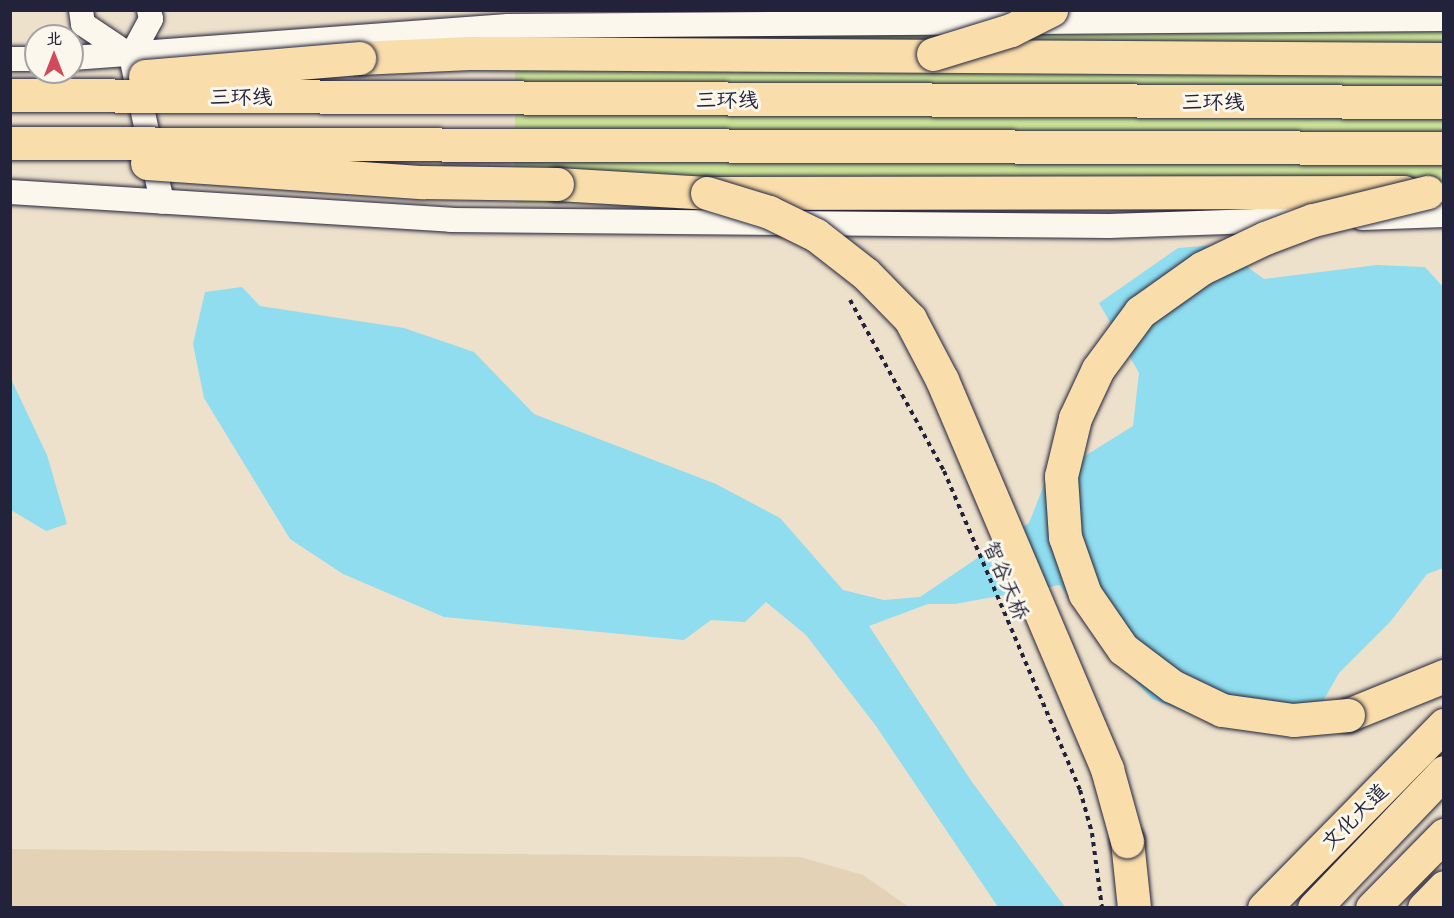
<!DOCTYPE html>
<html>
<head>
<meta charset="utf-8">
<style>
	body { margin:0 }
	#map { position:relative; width:1454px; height:918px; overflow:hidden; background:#ede1cc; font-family:Mali,"LXGW WenKai TC",sans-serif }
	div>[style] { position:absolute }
	.built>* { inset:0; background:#e3d2b6 }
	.green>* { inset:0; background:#cce398; transform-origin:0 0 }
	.water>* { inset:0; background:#8fddee }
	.path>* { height:4px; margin-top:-2px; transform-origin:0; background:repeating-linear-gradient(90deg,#22223b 0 4.5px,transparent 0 9px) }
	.roads { filter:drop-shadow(0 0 2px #22223b) drop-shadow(0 0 2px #22223b) }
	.minor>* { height:24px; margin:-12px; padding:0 12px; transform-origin:12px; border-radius:12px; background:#fbf7ec }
	.primary>* { height:33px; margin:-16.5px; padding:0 16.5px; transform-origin:16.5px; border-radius:16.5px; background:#f9deab }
	.trunk>* { height:33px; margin:-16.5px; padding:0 16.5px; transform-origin:16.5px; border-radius:16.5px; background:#f9deab }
	.bridges { filter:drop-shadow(0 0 2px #22223b) drop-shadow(0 0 2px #22223b) }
	.trunk-bridge>* { height:33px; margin:-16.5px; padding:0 16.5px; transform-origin:16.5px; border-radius:16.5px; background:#f9deab }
	span { translate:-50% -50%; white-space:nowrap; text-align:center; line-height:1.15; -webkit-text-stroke:6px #fbf7ec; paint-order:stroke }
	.street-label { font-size:21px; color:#22223b }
	.frame { position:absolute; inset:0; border:12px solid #22223b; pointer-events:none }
	.north { position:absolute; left:24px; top:24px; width:60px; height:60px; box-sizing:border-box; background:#fbf7ec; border:2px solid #a4a2a5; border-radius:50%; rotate:0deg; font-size:16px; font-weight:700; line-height:24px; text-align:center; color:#22223b }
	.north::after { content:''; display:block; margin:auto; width:21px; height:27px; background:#d1495b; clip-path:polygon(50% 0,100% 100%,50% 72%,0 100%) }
</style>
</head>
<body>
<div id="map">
	<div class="built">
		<div style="clip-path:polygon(11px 849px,800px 857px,863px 875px,909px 907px,11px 907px)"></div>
	</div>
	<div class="green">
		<div style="left:1443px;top:29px;width:174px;height:928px;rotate:90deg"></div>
	</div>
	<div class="water">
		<div style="clip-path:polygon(1217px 245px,1264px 279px,1377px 265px,1425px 267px,1443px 287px,1443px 568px,1427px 574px,1390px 622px,1339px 673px,1310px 724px,1225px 727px,1152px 699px,1098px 641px,1060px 585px,955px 604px,928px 604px,869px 626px,972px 782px,1065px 907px,998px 907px,876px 726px,806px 635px,766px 602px,745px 622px,711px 620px,684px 640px,444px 617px,343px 574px,290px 539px,204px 398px,193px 344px,205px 292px,242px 287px,260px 306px,404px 328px,474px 352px,534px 414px,716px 484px,780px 518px,843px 590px,884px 600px,920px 597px,1029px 523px,1046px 480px,1133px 426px,1139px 373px,1099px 303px,1178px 248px)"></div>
		<div style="clip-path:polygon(10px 377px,47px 455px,67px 524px,46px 531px,11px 510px)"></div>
	</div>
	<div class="path">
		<div style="left:850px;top:300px;width:195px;rotate:61.2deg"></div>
		<div style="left:944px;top:471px;width:347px;rotate:66.9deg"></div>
		<div style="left:1080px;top:790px;width:45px;rotate:74.4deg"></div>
		<div style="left:1092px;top:833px;width:76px;rotate:82.4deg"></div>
	</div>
	<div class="roads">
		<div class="minor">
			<div style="left:81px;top:10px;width:14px;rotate:82deg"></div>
			<div style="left:83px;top:24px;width:58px;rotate:33.7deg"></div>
			<div style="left:149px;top:10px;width:9px;rotate:77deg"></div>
			<div style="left:151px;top:19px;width:42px;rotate:118.4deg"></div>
			<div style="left:131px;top:56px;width:149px;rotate:78deg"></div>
			<div style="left:72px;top:58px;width:437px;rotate:-4.2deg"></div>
			<div style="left:508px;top:26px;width:936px;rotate:-0.43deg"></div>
			<div style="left:10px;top:59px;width:26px"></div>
			<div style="left:10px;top:192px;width:442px;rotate:3.6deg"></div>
			<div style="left:451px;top:220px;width:658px;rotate:0.52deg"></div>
			<div style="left:1109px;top:226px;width:185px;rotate:-1.9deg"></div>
			<div style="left:1362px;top:218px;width:82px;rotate:-2.1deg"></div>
		</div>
		<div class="primary">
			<div style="left:1264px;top:908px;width:257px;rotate:-45.5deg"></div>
			<div style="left:1314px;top:908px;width:188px;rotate:-46.3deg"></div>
			<div style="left:1372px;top:908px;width:103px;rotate:-45.4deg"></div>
			<div style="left:1424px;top:908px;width:29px;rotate:-46deg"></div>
		</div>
		<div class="trunk">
			<div style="left:359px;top:58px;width:111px;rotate:-2.6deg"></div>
			<div style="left:470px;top:53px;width:974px;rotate:0.35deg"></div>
			<div style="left:557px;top:184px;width:150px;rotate:3.4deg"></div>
			<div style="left:707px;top:193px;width:697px;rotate:-0.08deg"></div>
			<div style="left:1348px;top:715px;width:104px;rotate:-22.1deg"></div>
			<div style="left:1127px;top:841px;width:67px;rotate:84deg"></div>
		</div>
	</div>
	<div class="bridges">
		<div class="trunk-bridge">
			<div style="left:933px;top:54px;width:82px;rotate:-17.1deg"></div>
			<div style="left:1011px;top:30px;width:45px;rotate:-26.6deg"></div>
			<div style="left:145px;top:76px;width:215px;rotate:-4.8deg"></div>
			<div style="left:10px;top:95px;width:1434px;rotate:0.28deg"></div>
			<div style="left:10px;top:143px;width:1434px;rotate:0.2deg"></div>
			<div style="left:147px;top:163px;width:276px;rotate:4deg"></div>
			<div style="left:422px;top:182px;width:135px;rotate:0.8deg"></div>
			<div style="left:707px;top:193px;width:65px;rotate:17deg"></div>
			<div style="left:769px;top:212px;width:52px;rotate:26.1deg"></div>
			<div style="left:816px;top:235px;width:63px;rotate:38deg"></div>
			<div style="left:866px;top:274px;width:63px;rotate:45.6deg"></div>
			<div style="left:910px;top:319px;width:69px;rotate:62.3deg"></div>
			<div style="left:942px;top:380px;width:423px;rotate:67deg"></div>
			<div style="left:1107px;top:769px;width:75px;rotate:74.5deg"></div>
			<div style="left:1348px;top:715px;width:55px;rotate:174.8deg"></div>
			<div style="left:1293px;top:720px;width:72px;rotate:-172deg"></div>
			<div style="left:1222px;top:710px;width:55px;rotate:-154.4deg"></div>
			<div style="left:1172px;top:686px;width:61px;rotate:-142.9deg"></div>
			<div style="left:1123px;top:649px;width:67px;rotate:-124.6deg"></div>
			<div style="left:1085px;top:594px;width:60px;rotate:-109.3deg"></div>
			<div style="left:1065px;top:537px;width:61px;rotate:-93.8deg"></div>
			<div style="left:1061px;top:476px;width:60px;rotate:-76.4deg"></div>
			<div style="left:1075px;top:418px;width:54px;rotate:-64.9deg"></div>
			<div style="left:1098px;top:369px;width:71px;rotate:-53.6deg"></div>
			<div style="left:1140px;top:312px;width:76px;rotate:-35.4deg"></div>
			<div style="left:1202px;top:268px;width:70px;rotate:-25.5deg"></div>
			<div style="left:1265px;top:238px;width:51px;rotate:-20.6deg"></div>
			<div style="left:1313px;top:220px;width:118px;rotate:-13.7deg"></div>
		</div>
	</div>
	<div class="street-label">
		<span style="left:241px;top:96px">三环线</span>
		<span style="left:727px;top:99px">三环线</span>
		<span style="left:1213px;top:101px">三环线</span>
		<span style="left:1007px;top:580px;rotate:67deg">智谷天桥</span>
		<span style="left:1354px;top:816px;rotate:-45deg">文化大道</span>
	</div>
	<div class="frame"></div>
	<div class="north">北</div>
</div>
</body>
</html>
